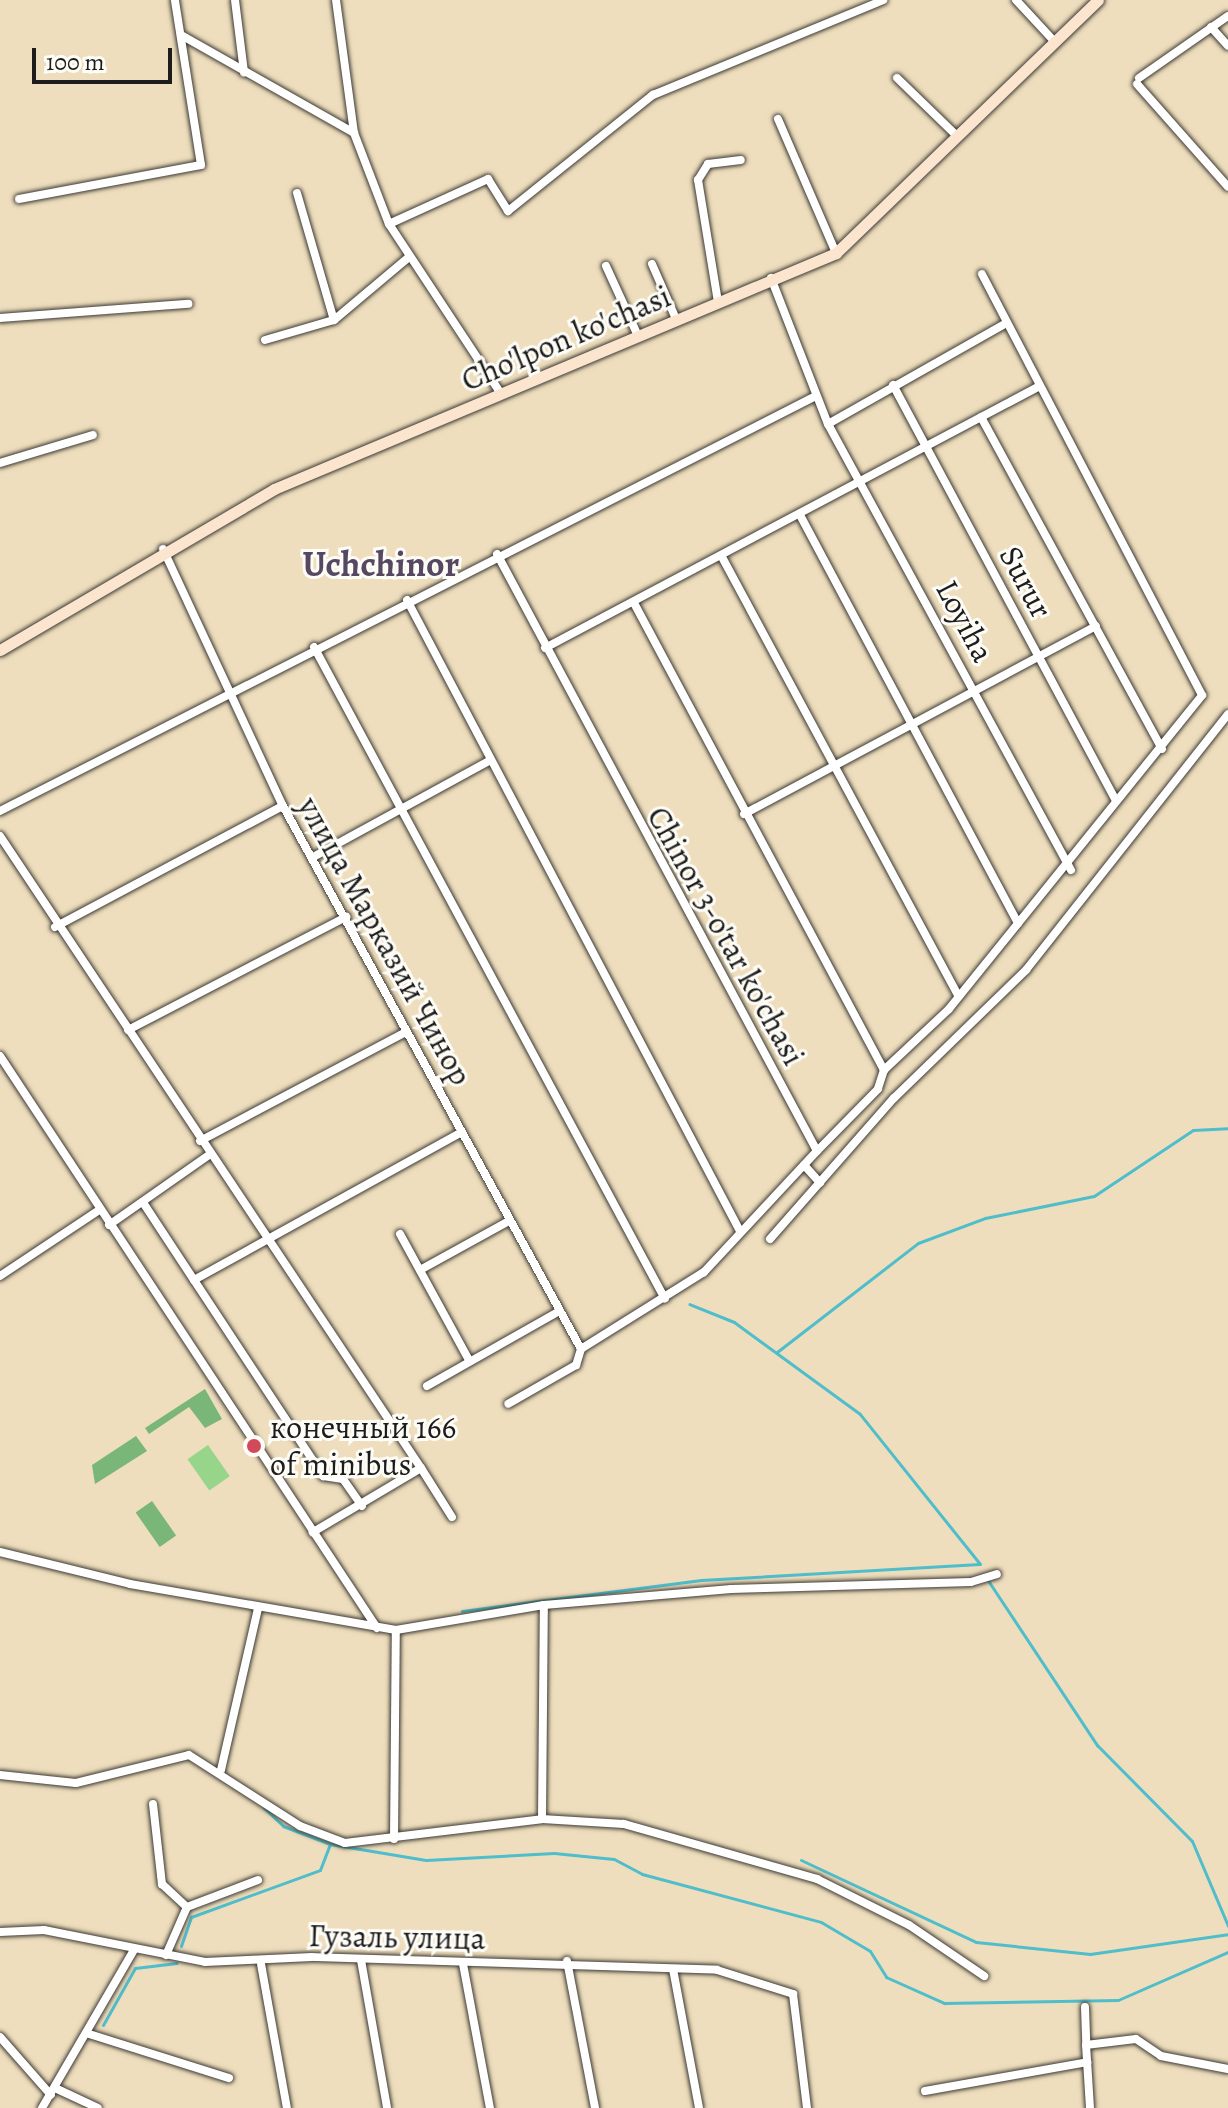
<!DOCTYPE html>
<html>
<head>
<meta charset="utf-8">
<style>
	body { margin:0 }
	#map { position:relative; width:1228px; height:2108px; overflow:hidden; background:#eedebd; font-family:Alegreya,serif }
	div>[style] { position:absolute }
	.green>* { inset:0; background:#97d58b; transform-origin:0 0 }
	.forest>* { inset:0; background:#79b677; transform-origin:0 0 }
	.stream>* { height:3px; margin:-1.5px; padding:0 1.5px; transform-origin:1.5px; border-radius:1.5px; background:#50bdca }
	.roads { filter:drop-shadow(0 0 2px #3c3934) drop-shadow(0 0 2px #3c3934) }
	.street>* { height:8px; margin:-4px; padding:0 4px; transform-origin:4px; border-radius:4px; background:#fff }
	.secondary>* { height:11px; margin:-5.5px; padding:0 5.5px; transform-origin:5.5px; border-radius:5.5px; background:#fce5cf }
	.dots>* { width:22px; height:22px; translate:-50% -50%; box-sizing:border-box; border:4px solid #fdfcf7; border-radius:50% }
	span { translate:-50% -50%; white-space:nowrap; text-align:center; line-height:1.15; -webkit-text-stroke:6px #fdfcf7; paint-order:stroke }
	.street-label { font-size:32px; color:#1c1c1c }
	.poi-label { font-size:32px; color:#1c1c1c }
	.left { translate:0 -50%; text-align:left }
	.quarter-label { font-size:36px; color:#564861; font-weight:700 }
	.scale { position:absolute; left:32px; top:48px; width:140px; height:36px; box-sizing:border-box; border:4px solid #1c1c1c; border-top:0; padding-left:10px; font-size:24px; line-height:28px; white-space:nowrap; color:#1c1c1c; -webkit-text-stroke:6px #fdfcf7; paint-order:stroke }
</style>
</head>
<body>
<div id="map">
	<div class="green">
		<div style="left:208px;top:1445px;width:38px;height:25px;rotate:55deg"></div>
	</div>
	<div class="forest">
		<div style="clip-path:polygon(205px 1389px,222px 1419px,205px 1428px,189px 1407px,149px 1434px,145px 1428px)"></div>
		<div style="clip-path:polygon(136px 1436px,147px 1451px,95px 1484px,92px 1465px)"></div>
		<div style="left:152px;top:1501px;width:42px;height:20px;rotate:55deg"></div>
	</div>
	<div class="stream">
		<div style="left:777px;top:1352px;width:178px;rotate:-37.7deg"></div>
		<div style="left:918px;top:1243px;width:72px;rotate:-20.5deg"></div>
		<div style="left:985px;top:1218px;width:111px;rotate:-11.4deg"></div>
		<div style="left:1094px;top:1196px;width:119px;rotate:-33.7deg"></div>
		<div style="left:1193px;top:1130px;width:35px;rotate:-3deg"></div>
		<div style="left:989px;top:1582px;width:196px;rotate:56.5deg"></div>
		<div style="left:1097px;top:1745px;width:135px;rotate:45.3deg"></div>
		<div style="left:1192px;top:1841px;width:92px;rotate:67deg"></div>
		<div style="left:462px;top:1611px;width:241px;rotate:-7.4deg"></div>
		<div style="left:701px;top:1580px;width:279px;rotate:-3.3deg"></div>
		<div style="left:980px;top:1564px;width:192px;rotate:-128.7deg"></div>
		<div style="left:860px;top:1414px;width:156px;rotate:-143.9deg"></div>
		<div style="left:734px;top:1322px;width:48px;rotate:-158.2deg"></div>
		<div style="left:264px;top:1808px;width:26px;rotate:43deg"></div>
		<div style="left:283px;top:1826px;width:50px;rotate:21deg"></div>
		<div style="left:801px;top:1860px;width:193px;rotate:25.1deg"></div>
		<div style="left:976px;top:1942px;width:115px;rotate:6deg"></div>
		<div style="left:1090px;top:1954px;width:139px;rotate:-8.2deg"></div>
		<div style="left:181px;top:1946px;width:31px;rotate:-71deg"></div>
		<div style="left:191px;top:1917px;width:137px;rotate:-20deg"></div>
		<div style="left:320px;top:1870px;width:28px;rotate:-69deg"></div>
		<div style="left:330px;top:1844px;width:97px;rotate:9.5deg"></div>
		<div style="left:426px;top:1860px;width:128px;rotate:-3.1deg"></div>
		<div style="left:554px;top:1853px;width:60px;rotate:5.7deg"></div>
		<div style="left:614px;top:1859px;width:32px;rotate:28deg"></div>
		<div style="left:642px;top:1874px;width:185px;rotate:15deg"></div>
		<div style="left:821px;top:1922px;width:57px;rotate:30.6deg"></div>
		<div style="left:870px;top:1951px;width:31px;rotate:58deg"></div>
		<div style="left:886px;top:1977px;width:64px;rotate:24.1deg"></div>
		<div style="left:944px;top:2003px;width:174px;rotate:-1deg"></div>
		<div style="left:1118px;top:2000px;width:120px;rotate:-23.6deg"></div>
		<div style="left:103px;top:2025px;width:65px;rotate:-60.7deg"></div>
		<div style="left:135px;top:1968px;width:42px;rotate:-6.8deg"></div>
	</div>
	<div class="roads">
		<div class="street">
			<div style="left:235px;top:0;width:73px;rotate:82.9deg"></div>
			<div style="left:336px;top:0;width:134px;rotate:82.3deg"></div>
			<div style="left:1016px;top:0;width:54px;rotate:47.2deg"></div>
			<div style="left:1211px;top:27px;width:25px;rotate:48deg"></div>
			<div style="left:181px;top:35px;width:199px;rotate:29.5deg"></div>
			<div style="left:354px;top:133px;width:97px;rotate:69deg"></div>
			<div style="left:389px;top:224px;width:204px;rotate:56.6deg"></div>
			<div style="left:897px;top:78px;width:81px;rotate:44deg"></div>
			<div style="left:1139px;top:78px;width:108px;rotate:-34.9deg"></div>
			<div style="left:1137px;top:84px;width:137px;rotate:48.5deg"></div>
			<div style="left:778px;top:119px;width:146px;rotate:66.6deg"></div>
			<div style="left:297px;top:193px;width:132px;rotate:73.8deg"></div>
			<div style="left:19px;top:199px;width:185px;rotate:-10.6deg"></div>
			<div style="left:201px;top:165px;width:167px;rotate:-99deg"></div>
			<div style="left:389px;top:224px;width:109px;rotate:-24.4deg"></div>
			<div style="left:488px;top:179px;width:38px;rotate:58deg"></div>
			<div style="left:508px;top:211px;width:186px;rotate:-38.7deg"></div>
			<div style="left:653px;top:95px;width:249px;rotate:-22.4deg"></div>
			<div style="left:652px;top:264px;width:60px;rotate:66.4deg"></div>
			<div style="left:606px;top:266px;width:77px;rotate:65.4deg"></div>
			<div style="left:771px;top:278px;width:157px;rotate:68.7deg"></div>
			<div style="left:828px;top:424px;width:508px;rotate:61.42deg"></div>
			<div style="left:718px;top:302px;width:124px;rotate:-99.3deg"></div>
			<div style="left:698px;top:180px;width:19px;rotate:-58deg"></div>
			<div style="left:708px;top:164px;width:33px;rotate:-7deg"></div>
			<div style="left:0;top:318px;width:189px;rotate:-4.3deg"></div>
			<div style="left:265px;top:340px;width:72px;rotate:-16.2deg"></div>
			<div style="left:334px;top:320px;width:98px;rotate:-40deg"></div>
			<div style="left:893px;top:385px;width:472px;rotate:61.8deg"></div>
			<div style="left:981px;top:417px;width:378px;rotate:61.4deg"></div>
			<div style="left:828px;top:424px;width:201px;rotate:-29.5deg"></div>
			<div style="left:0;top:463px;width:97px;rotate:-16.8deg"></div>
			<div style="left:800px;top:515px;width:463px;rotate:61.9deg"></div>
			<div style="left:163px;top:549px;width:284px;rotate:65deg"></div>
			<div style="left:283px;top:806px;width:619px;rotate:61.24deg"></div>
			<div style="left:497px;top:554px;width:677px;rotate:61.81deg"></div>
			<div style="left:817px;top:1151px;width:166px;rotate:133deg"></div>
			<div style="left:704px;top:1272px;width:145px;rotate:148deg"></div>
			<div style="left:581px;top:1349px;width:17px;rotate:107deg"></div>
			<div style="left:576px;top:1365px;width:78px;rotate:150.2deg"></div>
			<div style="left:722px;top:557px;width:498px;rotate:61.7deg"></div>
			<div style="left:407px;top:600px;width:713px;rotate:62.18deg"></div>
			<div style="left:634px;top:603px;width:530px;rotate:61.84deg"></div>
			<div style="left:884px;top:1070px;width:20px;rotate:108deg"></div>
			<div style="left:878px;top:1089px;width:87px;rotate:134.5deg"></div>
			<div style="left:314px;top:647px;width:740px;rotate:61.7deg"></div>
			<div style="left:545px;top:648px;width:558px;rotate:-27.9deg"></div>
			<div style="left:0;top:811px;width:915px;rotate:-26.96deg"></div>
			<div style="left:744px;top:814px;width:399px;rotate:-28.1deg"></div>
			<div style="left:0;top:836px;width:759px;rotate:56.33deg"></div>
			<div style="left:421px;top:1468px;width:126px;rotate:149.3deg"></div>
			<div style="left:313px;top:857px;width:200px;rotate:-28.6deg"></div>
			<div style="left:55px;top:927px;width:258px;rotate:-28deg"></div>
			<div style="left:128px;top:1030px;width:246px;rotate:-27.4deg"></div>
			<div style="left:0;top:1056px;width:685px;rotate:56.61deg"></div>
			<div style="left:884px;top:1070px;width:89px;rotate:-43.2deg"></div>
			<div style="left:949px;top:1009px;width:403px;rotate:-51.1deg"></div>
			<div style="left:1202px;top:695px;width:475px;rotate:-117.6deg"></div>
			<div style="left:200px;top:1141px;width:233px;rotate:-27.9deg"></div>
			<div style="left:804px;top:1165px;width:24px;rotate:48deg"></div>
			<div style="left:144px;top:1204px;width:91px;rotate:56.7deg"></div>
			<div style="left:194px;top:1280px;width:306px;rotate:-28.9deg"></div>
			<div style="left:109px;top:1225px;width:122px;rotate:-35deg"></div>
			<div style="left:400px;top:1234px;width:144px;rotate:61.3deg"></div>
			<div style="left:770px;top:1239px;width:188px;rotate:-48.7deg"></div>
			<div style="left:894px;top:1098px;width:184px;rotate:-44.1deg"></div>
			<div style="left:1026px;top:970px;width:326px;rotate:-51.7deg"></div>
			<div style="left:420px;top:1270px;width:102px;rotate:-28.8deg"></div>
			<div style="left:0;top:1276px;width:118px;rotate:-33.6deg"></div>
			<div style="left:194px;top:1280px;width:235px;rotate:56.6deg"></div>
			<div style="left:323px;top:1476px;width:20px;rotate:9deg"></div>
			<div style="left:343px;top:1479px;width:33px;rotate:55deg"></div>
			<div style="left:427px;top:1386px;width:150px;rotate:-29.5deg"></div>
			<div style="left:421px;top:1468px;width:58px;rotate:57.7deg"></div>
			<div style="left:0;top:1552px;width:134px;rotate:13.8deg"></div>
			<div style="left:130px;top:1584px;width:270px;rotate:9.8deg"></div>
			<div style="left:396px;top:1630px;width:150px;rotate:-9.6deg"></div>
			<div style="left:544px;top:1605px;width:188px;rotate:-4.9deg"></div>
			<div style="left:731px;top:1589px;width:240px;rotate:-1.7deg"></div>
			<div style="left:971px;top:1582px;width:27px;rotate:-17deg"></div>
			<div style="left:221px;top:1770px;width:165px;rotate:-77.1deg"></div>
			<div style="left:0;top:1775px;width:76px;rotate:6deg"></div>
			<div style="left:76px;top:1783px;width:116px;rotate:-13.9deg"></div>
			<div style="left:189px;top:1755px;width:132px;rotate:32.6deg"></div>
			<div style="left:300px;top:1826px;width:48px;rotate:20.7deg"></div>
			<div style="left:345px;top:1843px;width:198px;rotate:-6.9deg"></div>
			<div style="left:542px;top:1819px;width:82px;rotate:3.5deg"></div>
			<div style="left:624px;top:1824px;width:201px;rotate:15.9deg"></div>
			<div style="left:817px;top:1879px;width:103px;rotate:26.6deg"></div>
			<div style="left:909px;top:1925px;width:91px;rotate:34.2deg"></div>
			<div style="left:153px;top:1804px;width:81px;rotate:83.6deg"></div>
			<div style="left:162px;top:1884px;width:34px;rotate:43deg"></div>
			<div style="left:542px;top:1819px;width:214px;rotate:-89.5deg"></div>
			<div style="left:394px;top:1839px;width:209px;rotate:-89.5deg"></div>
			<div style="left:0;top:1932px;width:44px;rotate:-2.6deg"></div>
			<div style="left:44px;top:1930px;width:164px;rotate:11.2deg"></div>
			<div style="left:205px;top:1962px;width:107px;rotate:-2.7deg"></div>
			<div style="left:312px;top:1957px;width:405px;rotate:1.8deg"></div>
			<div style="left:717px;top:1970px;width:80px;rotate:17.5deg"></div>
			<div style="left:793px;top:1994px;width:115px;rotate:83deg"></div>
			<div style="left:166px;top:1955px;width:52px;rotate:-66.4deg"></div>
			<div style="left:187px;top:1907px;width:76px;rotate:-20.8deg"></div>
			<div style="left:361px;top:1960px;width:150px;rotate:80deg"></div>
			<div style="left:567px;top:1961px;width:150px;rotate:79.2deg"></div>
			<div style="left:261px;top:1964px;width:146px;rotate:79.8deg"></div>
			<div style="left:463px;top:1964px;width:147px;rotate:79.4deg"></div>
			<div style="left:673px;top:1969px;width:141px;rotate:79.4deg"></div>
			<div style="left:1085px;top:2007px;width:38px;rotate:88deg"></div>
			<div style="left:86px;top:2033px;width:150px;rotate:17.5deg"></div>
			<div style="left:0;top:2037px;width:77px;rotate:48.7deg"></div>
			<div style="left:55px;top:2088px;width:47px;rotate:24.9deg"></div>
			<div style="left:925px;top:2091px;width:165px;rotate:-10.1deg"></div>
			<div style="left:42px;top:2108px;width:183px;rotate:-59.8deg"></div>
			<div style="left:1090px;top:2108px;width:63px;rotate:-93.6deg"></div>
			<div style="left:1086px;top:2045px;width:50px;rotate:-6.8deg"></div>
			<div style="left:1136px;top:2039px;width:30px;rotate:34deg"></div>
			<div style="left:1161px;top:2056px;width:68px;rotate:11deg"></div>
		</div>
		<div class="secondary">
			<div style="left:0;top:650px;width:318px;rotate:-30.4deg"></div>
			<div style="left:274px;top:489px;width:610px;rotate:-22.78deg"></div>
			<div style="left:836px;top:253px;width:364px;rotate:-44deg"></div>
		</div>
	</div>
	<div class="dots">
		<div style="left:254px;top:1446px;background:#d1495b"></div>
	</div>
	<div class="street-label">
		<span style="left:566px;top:338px;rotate:-23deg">Cho'lpon ko'chasi</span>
		<span style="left:1026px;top:582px;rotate:62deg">Surur</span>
		<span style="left:965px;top:621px;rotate:62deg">Loyiha</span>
		<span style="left:726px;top:936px;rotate:61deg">Chinor 3-o'tar ko'chasi</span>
		<span style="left:385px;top:941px;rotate:61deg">улица Марказий Чинор</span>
		<span style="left:397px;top:1937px;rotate:1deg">Гузаль улица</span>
	</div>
	<div class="poi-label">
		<span class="left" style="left:270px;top:1446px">конечный 166<br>of minibus</span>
	</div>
	<div class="quarter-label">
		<span style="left:381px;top:564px">Uchchinor</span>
	</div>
	<div class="scale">100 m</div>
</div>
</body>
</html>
